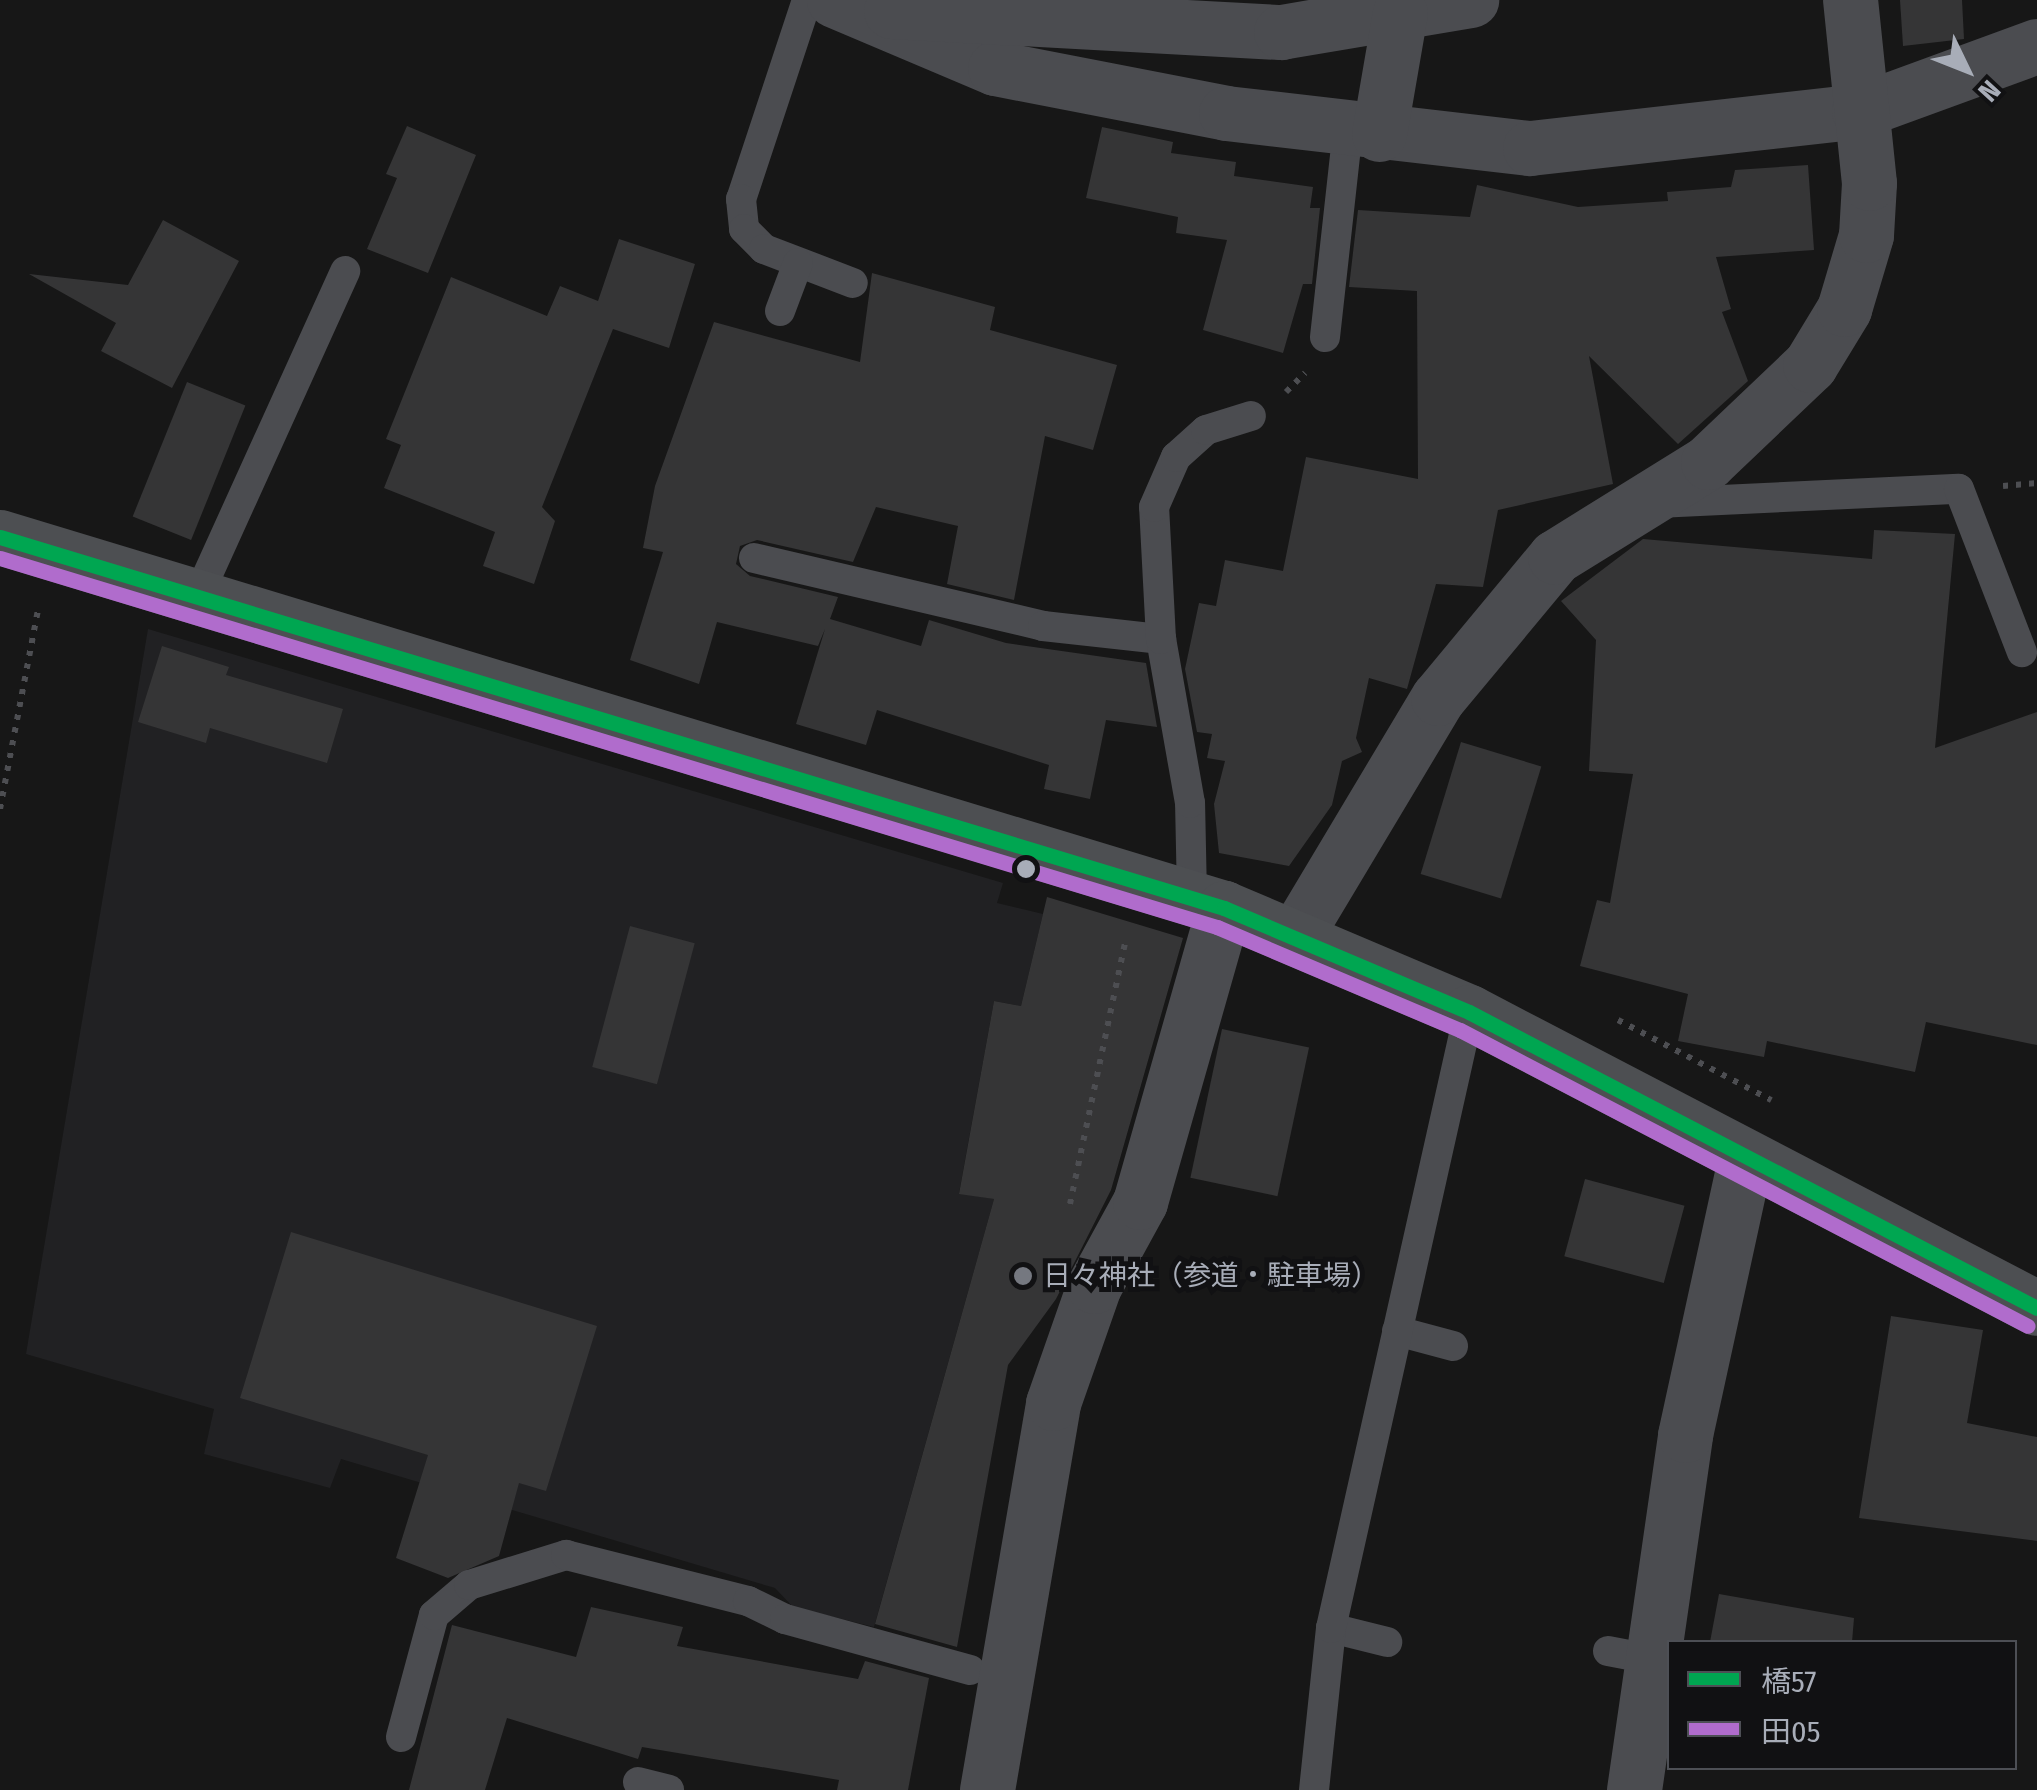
<!DOCTYPE html>
<html>
<head>
<meta charset="utf-8">
<style>
	body { margin:0 }
	#map { position:relative; width:2037px; height:1790px; overflow:hidden; background:#171717; font-family:"Fira Sans Condensed","Noto Sans JP",sans-serif }
	div>[style] { position:absolute }
	.built>* { inset:0; background:#212123 }
	.building>* { inset:0; background:#353536; transform-origin:0 0 }
	.path>* { height:6px; margin-top:-3px; transform-origin:0; background:repeating-linear-gradient(90deg,#4d4e52 0 5px,transparent 0 13px) }
	.lane>* { height:30px; margin:-15px; padding:0 15px; transform-origin:15px; border-radius:15px; background:#4b4c50 }
	.street>* { height:55px; margin:-27.5px; padding:0 27.5px; transform-origin:27.5px; border-radius:27.5px; background:#4b4c50 }
	.primary>* { height:55px; margin:-27.5px; padding:0 27.5px; transform-origin:27.5px; border-radius:27.5px; background:#4d4f52 }
	.bus-1>* { height:15px; margin:-7.5px; padding:0 7.5px; transform-origin:7.5px; border-radius:7.5px; background:#00a651 }
	.bus-2>* { height:15px; margin:-7.5px; padding:0 7.5px; transform-origin:7.5px; border-radius:7.5px; background:#b06ccc }
	.dots>* { width:28px; height:28px; translate:-50% -50%; box-sizing:border-box; border:5px solid #111113; border-radius:50% }
	span { translate:-50% -50%; white-space:nowrap; text-align:center; line-height:1.15; -webkit-text-stroke:10px #111113; paint-order:stroke }
	.poi-label { font-size:28px; color:#a8adb8 }
	.left { translate:0 -50%; text-align:left }
	.legend { position:absolute; left:1667px; top:1640px; width:350px; height:130px; box-sizing:border-box; background:#111113; border:2px solid #4d4f55; margin:0; padding:12px 18px; list-style:none; font-size:30px; color:#a8adb8 }
	.legend li { display:flex; align-items:center; gap:20px; height:50px }
	.legend b { width:50px; border:2px solid #4d4f55 }
	.north { position:absolute; left:1917px; top:20px; width:100px; height:100px; -webkit-text-stroke:8px #111113; paint-order:stroke; rotate:133deg; font-size:28px; font-weight:700; line-height:40px; text-align:center; color:#a8adb8 }
	.north::after { content:''; display:block; margin:auto; width:35px; height:45px; background:#a8adb8; clip-path:polygon(50% 0,100% 100%,50% 72%,0 100%) }
</style>
</head>
<body>
<div id="map">
	<div class="built">
		<div style="clip-path:polygon(148px 629px,1003px 883px,997px 903px,1043px 914px,1021px 1006px,994px 1001px,959px 1193px,994px 1199px,874px 1627px,793px 1607px,775px 1588px,341px 1459px,330px 1488px,204px 1454px,214px 1409px,26px 1354px)"></div>
	</div>
	<div class="building">
		<div style="clip-path:polygon(1900px 0,1962px 0,1964px 39px,1903px 46px)"></div>
		<div style="clip-path:polygon(407px 126px,476px 155px,428px 273px,367px 249px,397px 178px,386px 174px)"></div>
		<div style="clip-path:polygon(1102px 127px,1173px 142px,1171px 153px,1236px 162px,1234px 176px,1313px 187px,1310px 208px,1320px 208px,1312px 284px,1303px 284px,1283px 353px,1203px 330px,1227px 240px,1176px 233px,1178px 217px,1086px 198px)"></div>
		<div style="clip-path:polygon(1808px 165px,1814px 250px,1716px 257px,1731px 309px,1722px 312px,1748px 381px,1678px 444px,1589px 356px,1613px 484px,1498px 510px,1483px 587px,1436px 584px,1407px 689px,1369px 678px,1356px 738px,1362px 752px,1342px 761px,1332px 805px,1289px 866px,1219px 853px,1214px 804px,1225px 761px,1207px 758px,1212px 734px,1197px 732px,1185px 669px,1199px 603px,1216px 606px,1225px 560px,1283px 571px,1306px 457px,1418px 479px,1417px 291px,1349px 287px,1358px 210px,1470px 217px,1477px 185px,1578px 207px,1668px 201px,1667px 192px,1731px 187px,1735px 170px)"></div>
		<div style="clip-path:polygon(163px 220px,239px 261px,172px 388px,101px 351px,116px 323px,29px 274px,128px 285px)"></div>
		<div style="clip-path:polygon(619px 239px,695px 264px,669px 348px,613px 329px,542px 507px,555px 521px,534px 584px,483px 566px,495px 532px,384px 488px,401px 445px,386px 439px,451px 277px,547px 316px,560px 286px,598px 301px)"></div>
		<div style="clip-path:polygon(872px 273px,995px 307px,990px 330px,1117px 365px,1093px 450px,1045px 436px,1014px 600px,947px 584px,958px 526px,876px 507px,853px 562px,757px 540px,740px 546px,736px 564px,750px 576px,838px 597px,830px 619px,921px 646px,929px 620px,1006px 643px,1146px 663px,1157px 727px,1106px 720px,1090px 799px,1044px 789px,1049px 765px,877px 710px,866px 745px,796px 724px,825px 629px,818px 646px,717px 622px,699px 684px,630px 660px,663px 552px,643px 548px,655px 486px,714px 322px,860px 362px)"></div>
		<div style="left:187px;top:382px;width:63px;height:145px;rotate:22deg"></div>
		<div style="clip-path:polygon(1874px 530px,1955px 534px,1935px 748px,2037px 712px,2037px 1045px,1926px 1022px,1915px 1072px,1767px 1041px,1764px 1057px,1678px 1041px,1688px 994px,1580px 966px,1597px 900px,1610px 903px,1633px 774px,1589px 771px,1596px 640px,1561px 601px,1643px 539px,1872px 559px)"></div>
		<div style="clip-path:polygon(162px 646px,229px 667px,226px 675px,343px 709px,327px 763px,210px 728px,206px 743px,138px 722px)"></div>
		<div style="left:1461px;top:742px;width:84px;height:138px;rotate:17deg"></div>
		<div style="clip-path:polygon(1047px 897px,1183px 938px,1111px 1190px,1056px 1299px,1008px 1365px,957px 1647px,875px 1624px,994px 1199px,959px 1194px,994px 1001px,1021px 1006px)"></div>
		<div style="left:630px;top:926px;width:67px;height:146px;rotate:15deg"></div>
		<div style="left:1222px;top:1029px;width:89px;height:152px;rotate:12deg"></div>
		<div style="left:1585px;top:1179px;width:103px;height:80px;rotate:15deg"></div>
		<div style="clip-path:polygon(291px 1232px,597px 1326px,546px 1491px,519px 1483px,499px 1556px,448px 1578px,396px 1558px,428px 1455px,240px 1398px)"></div>
		<div style="clip-path:polygon(1891px 1316px,1983px 1330px,1967px 1423px,2037px 1437px,2037px 1541px,1859px 1518px)"></div>
		<div style="clip-path:polygon(1719px 1594px,1854px 1618px,1852px 1642px,1710px 1642px)"></div>
		<div style="clip-path:polygon(591px 1607px,683px 1627px,677px 1646px,858px 1679px,865px 1661px,929px 1678px,908px 1790px,837px 1790px,839px 1780px,642px 1747px,638px 1759px,507px 1718px,485px 1790px,409px 1790px,452px 1625px,576px 1657px)"></div>
	</div>
	<div class="path">
		<div style="left:1286px;top:392px;width:27px;rotate:-45deg"></div>
		<div style="left:2003px;top:486px;width:34px;rotate:-5deg"></div>
		<div style="left:0;top:809px;width:204px;rotate:-79.2deg"></div>
		<div style="left:1618px;top:1020px;width:173px;rotate:27.6deg"></div>
		<div style="left:1070px;top:1204px;width:272px;rotate:-78.1deg"></div>
	</div>
	<div class="lane">
		<div style="left:807px;top:0;width:210px;rotate:108.3deg"></div>
		<div style="left:741px;top:199px;width:30px;rotate:84deg"></div>
		<div style="left:744px;top:229px;width:28px;rotate:45deg"></div>
		<div style="left:764px;top:249px;width:95px;rotate:20.9deg"></div>
		<div style="left:780px;top:311px;width:51px;rotate:-69.4deg"></div>
		<div style="left:1325px;top:337px;width:208px;rotate:-83.7deg"></div>
		<div style="left:1657px;top:503px;width:302px;rotate:-2.7deg"></div>
		<div style="left:1959px;top:489px;width:175px;rotate:68.9deg"></div>
		<div style="left:754px;top:558px;width:297px;rotate:13.2deg"></div>
		<div style="left:1043px;top:626px;width:119px;rotate:6.3deg"></div>
		<div style="left:197px;top:598px;width:359px;rotate:-65.6deg"></div>
		<div style="left:1192px;top:896px;width:93px;rotate:-91.2deg"></div>
		<div style="left:1190px;top:803px;width:167px;rotate:-100deg"></div>
		<div style="left:1161px;top:639px;width:132px;rotate:-93deg"></div>
		<div style="left:1154px;top:507px;width:55px;rotate:-66.3deg"></div>
		<div style="left:1176px;top:457px;width:40px;rotate:-42deg"></div>
		<div style="left:1206px;top:430px;width:47px;rotate:-17.3deg"></div>
		<div style="left:1397px;top:1331px;width:58px;rotate:15deg"></div>
		<div style="left:1331px;top:1628px;width:58px;rotate:14deg"></div>
		<div style="left:1608px;top:1651px;width:48px;rotate:10.8deg"></div>
		<div style="left:401px;top:1737px;width:126px;rotate:-74.9deg"></div>
		<div style="left:434px;top:1615px;width:46px;rotate:-40.6deg"></div>
		<div style="left:469px;top:1585px;width:102px;rotate:-17.2deg"></div>
		<div style="left:566px;top:1555px;width:188px;rotate:14.2deg"></div>
		<div style="left:748px;top:1601px;width:41px;rotate:25.9deg"></div>
		<div style="left:785px;top:1619px;width:192px;rotate:15.4deg"></div>
		<div style="left:638px;top:1782px;width:32px;rotate:14deg"></div>
		<div style="left:1314px;top:1790px;width:163px;rotate:-84deg"></div>
		<div style="left:1331px;top:1628px;width:631px;rotate:-77.37deg"></div>
	</div>
	<div class="street">
		<div style="left:834px;top:0;width:175px;rotate:22.9deg"></div>
		<div style="left:995px;top:68px;width:235px;rotate:11deg"></div>
		<div style="left:1226px;top:113px;width:306px;rotate:6.6deg"></div>
		<div style="left:1530px;top:148px;width:331px;rotate:-6.4deg"></div>
		<div style="left:1859px;top:111px;width:189px;rotate:-20.1deg"></div>
		<div style="left:891px;top:11px;width:391px;rotate:3.1deg"></div>
		<div style="left:1281px;top:32px;width:193px;rotate:-9.6deg"></div>
		<div style="left:1379px;top:134px;width:123px;rotate:-80.2deg"></div>
		<div style="left:1296px;top:935px;width:276px;rotate:-59.1deg"></div>
		<div style="left:1438px;top:698px;width:183px;rotate:-50.3deg"></div>
		<div style="left:1555px;top:557px;width:180px;rotate:-31.8deg"></div>
		<div style="left:1708px;top:462px;width:141px;rotate:-43.6deg"></div>
		<div style="left:1810px;top:365px;width:66px;rotate:-58.7deg"></div>
		<div style="left:1844px;top:309px;width:77px;rotate:-73.4deg"></div>
		<div style="left:1866px;top:235px;width:52px;rotate:-86.7deg"></div>
		<div style="left:1869px;top:183px;width:184px;rotate:-95.9deg"></div>
		<div style="left:987px;top:1790px;width:393px;rotate:-80.3deg"></div>
		<div style="left:1053px;top:1403px;width:124px;rotate:-70.7deg"></div>
		<div style="left:1094px;top:1286px;width:96px;rotate:-61.3deg"></div>
		<div style="left:1140px;top:1202px;width:306px;rotate:-74.1deg"></div>
		<div style="left:1634px;top:1790px;width:359px;rotate:-81.8deg"></div>
		<div style="left:1685px;top:1435px;width:282px;rotate:-77.7deg"></div>
	</div>
	<div class="primary">
		<div style="left:0;top:537px;width:1279px;rotate:16.86deg"></div>
		<div style="left:1224px;top:908px;width:266px;rotate:23deg"></div>
		<div style="left:1469px;top:1012px;width:640px;rotate:27.53deg"></div>
	</div>
	<div class="bus-1">
		<div style="left:0;top:537px;width:1279px;rotate:16.86deg"></div>
		<div style="left:1224px;top:908px;width:266px;rotate:23deg"></div>
		<div style="left:1469px;top:1012px;width:640px;rotate:27.53deg"></div>
	</div>
	<div class="bus-2">
		<div style="left:0;top:558px;width:1272px;rotate:16.87deg"></div>
		<div style="left:1217px;top:927px;width:264px;rotate:23deg"></div>
		<div style="left:1460px;top:1030px;width:640px;rotate:27.53deg"></div>
	</div>
	<div class="dots">
		<div style="left:1026px;top:869px;background:#a8adb8"></div>
		<div style="left:1023px;top:1276px;background:#757880"></div>
	</div>
	<div class="poi-label">
		<span class="left" style="left:1043px;top:1276px">日々神社（参道・駐車場）</span>
	</div>
	<ul class="legend">
	<li><b style="height:12px;background:#00a651"></b>橋57</li>
	<li><b style="height:12px;background:#b06ccc"></b>田05</li>
	</ul>
	<div class="north">N</div>
</div>
</body>
</html>
